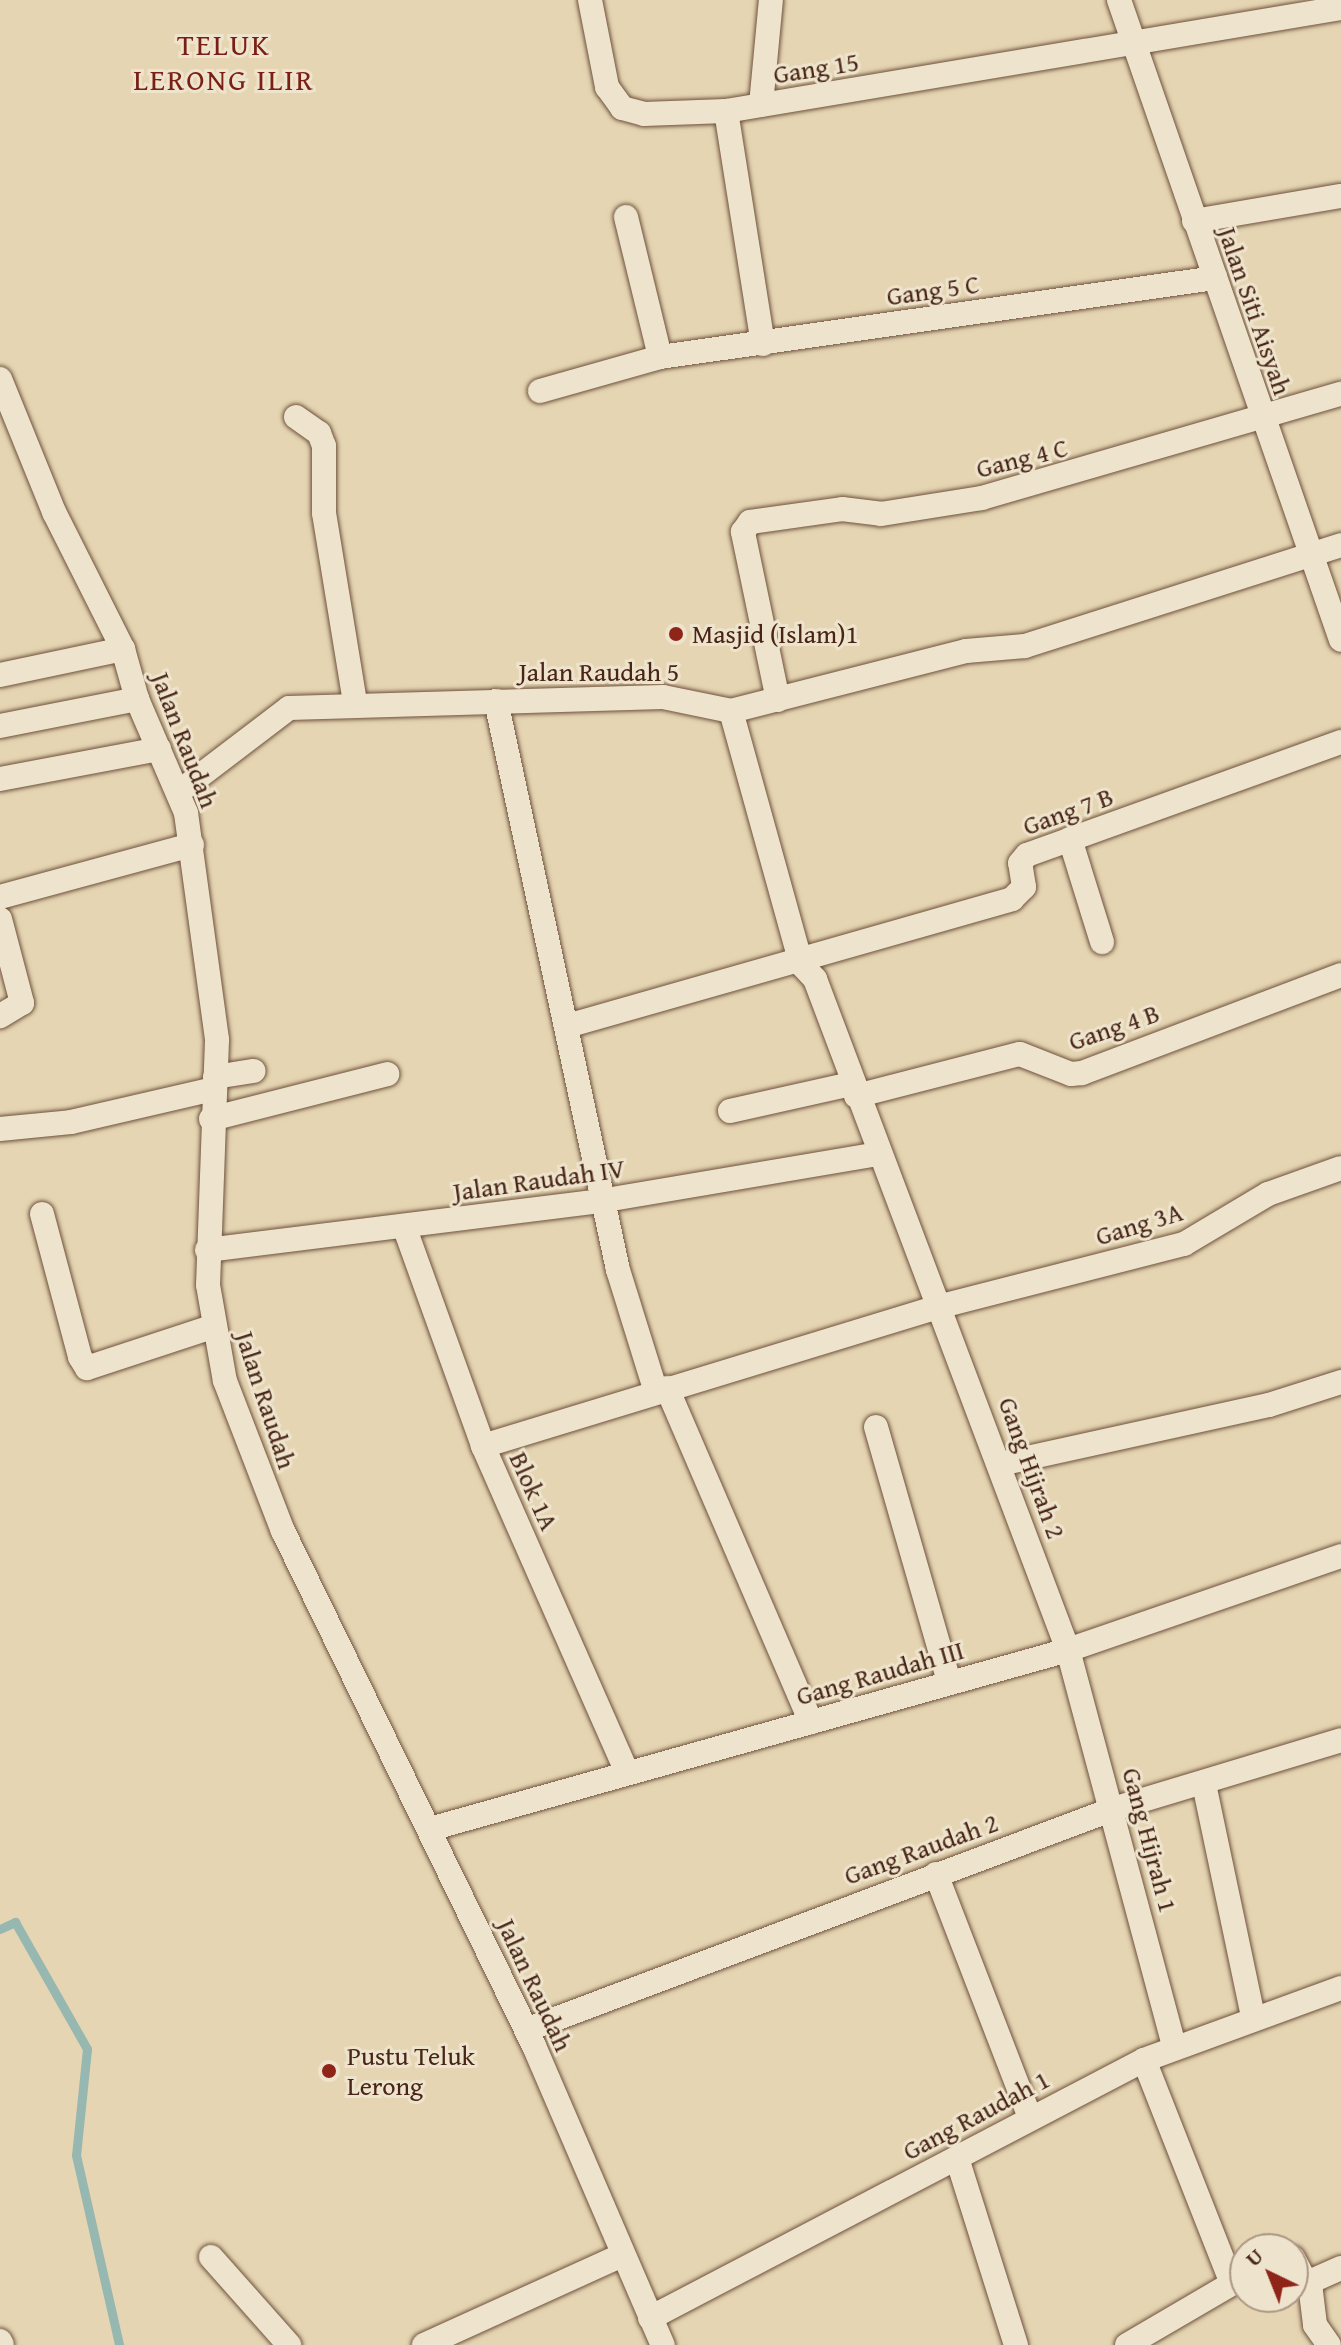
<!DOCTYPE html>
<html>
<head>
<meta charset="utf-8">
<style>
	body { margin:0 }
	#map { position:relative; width:1341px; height:2345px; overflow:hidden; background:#e5d5b2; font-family:"Gentium Book Plus",serif }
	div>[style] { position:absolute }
	.stream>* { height:9px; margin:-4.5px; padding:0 4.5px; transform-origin:4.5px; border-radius:4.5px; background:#96b8b1 }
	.roads { filter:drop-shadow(0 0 2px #6f513d) drop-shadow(0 0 2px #6f513d) }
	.minor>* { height:24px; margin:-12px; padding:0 12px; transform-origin:12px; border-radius:12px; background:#eee4cd }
	.dots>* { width:22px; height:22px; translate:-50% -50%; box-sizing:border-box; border:4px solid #eee4cd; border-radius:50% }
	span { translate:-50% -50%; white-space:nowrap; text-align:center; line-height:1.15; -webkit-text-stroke:6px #eee4cd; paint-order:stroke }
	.street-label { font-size:26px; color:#482516 }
	.poi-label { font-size:26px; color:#482516 }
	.left { translate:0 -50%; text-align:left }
	.quarter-label { font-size:30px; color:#7a1f14; letter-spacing:2px }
	.north { position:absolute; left:1229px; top:2233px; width:80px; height:80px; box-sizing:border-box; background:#eee4cd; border:2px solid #ac9884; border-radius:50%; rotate:317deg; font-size:22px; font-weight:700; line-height:32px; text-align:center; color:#482516 }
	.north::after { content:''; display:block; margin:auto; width:28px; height:36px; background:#8f2418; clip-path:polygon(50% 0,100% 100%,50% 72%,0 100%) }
</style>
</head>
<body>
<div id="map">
	<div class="stream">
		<div style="left:0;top:1929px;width:17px;rotate:-25deg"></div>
		<div style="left:15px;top:1922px;width:146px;rotate:60.4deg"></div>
		<div style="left:87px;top:2049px;width:107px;rotate:95.9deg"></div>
		<div style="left:76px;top:2155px;width:195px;rotate:77.2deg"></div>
	</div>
	<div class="roads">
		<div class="minor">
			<div style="left:590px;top:0;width:89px;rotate:78.9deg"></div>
			<div style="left:607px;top:87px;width:26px;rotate:54deg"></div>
			<div style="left:622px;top:108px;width:23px;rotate:15deg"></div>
			<div style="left:644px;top:114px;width:82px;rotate:-2.1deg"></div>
			<div style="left:726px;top:111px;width:624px;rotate:-9.51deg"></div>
			<div style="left:1119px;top:0;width:677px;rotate:70.87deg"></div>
			<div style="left:761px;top:105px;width:105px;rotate:-84.6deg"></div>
			<div style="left:726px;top:111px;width:236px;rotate:81deg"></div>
			<div style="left:626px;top:217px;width:144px;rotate:76.3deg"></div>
			<div style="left:1194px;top:221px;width:149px;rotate:-9.7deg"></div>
			<div style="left:0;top:379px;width:144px;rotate:67.9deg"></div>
			<div style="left:54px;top:512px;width:153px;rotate:63.3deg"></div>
			<div style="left:123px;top:649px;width:52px;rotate:74.4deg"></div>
			<div style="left:137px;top:699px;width:124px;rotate:66.7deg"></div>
			<div style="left:186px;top:813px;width:229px;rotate:82.2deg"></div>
			<div style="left:217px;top:1040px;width:245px;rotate:92.1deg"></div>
			<div style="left:208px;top:1285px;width:97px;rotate:80deg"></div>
			<div style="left:225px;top:1381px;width:161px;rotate:68.9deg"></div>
			<div style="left:283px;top:1531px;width:573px;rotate:64.02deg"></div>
			<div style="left:534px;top:2046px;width:326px;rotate:66.7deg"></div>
			<div style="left:540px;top:391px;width:125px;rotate:-15.8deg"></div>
			<div style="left:660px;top:357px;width:561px;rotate:-8.1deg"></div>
			<div style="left:296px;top:417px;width:28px;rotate:35deg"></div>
			<div style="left:319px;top:433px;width:14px;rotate:69deg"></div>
			<div style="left:324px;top:446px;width:67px;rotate:90deg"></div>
			<div style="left:324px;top:513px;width:192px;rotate:80.7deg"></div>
			<div style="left:0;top:675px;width:126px;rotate:-11.9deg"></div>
			<div style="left:778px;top:700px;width:172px;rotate:-101.8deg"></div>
			<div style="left:743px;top:532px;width:12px;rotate:-55deg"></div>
			<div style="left:750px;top:522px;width:93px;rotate:-8deg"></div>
			<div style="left:842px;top:509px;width:39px;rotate:7deg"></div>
			<div style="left:881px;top:514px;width:102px;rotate:-9deg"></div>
			<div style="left:982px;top:498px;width:374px;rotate:-16.2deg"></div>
			<div style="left:496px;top:701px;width:582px;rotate:77.9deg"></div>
			<div style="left:618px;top:1270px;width:128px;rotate:72.7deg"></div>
			<div style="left:731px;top:711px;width:263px;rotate:74.5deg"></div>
			<div style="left:801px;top:964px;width:21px;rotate:47deg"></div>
			<div style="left:815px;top:979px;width:717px;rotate:69.34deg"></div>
			<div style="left:1068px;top:1650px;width:410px;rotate:75deg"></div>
			<div style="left:0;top:726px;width:140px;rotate:-11.1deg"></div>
			<div style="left:0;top:779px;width:162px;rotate:-10.7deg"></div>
			<div style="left:180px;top:791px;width:137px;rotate:-37.3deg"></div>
			<div style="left:289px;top:708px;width:374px;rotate:-1.7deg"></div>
			<div style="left:663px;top:697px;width:69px;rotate:11.6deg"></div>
			<div style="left:731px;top:711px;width:243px;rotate:-14.3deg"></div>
			<div style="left:966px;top:651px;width:59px;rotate:-4.8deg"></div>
			<div style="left:1025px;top:646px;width:332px;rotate:-17.7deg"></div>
			<div style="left:1070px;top:839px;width:108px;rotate:72.7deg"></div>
			<div style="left:0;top:897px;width:199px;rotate:-15.2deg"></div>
			<div style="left:0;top:919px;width:87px;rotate:75.3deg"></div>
			<div style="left:22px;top:1003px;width:26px;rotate:149deg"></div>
			<div style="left:567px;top:1026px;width:463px;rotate:-15.9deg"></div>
			<div style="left:1012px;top:899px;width:17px;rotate:-45deg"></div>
			<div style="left:1024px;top:887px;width:24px;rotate:-99deg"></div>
			<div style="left:1020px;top:863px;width:11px;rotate:-49deg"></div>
			<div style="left:1027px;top:855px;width:334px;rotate:-19.8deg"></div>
			<div style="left:215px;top:1077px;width:39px;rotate:-9deg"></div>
			<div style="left:856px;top:1096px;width:169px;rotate:-14.4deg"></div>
			<div style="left:1020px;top:1054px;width:55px;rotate:21.4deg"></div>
			<div style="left:1071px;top:1074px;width:11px;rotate:-5deg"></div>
			<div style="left:1082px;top:1073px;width:277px;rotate:-20.7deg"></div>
			<div style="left:730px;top:1111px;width:124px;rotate:-12.6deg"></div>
			<div style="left:211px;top:1119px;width:182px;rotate:-14.3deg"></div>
			<div style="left:0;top:1129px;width:71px;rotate:-5.6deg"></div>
			<div style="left:71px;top:1122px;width:147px;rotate:-13deg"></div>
			<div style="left:42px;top:1214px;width:148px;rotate:75.1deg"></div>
			<div style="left:80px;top:1357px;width:13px;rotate:58deg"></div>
			<div style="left:87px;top:1368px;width:132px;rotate:-18.2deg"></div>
			<div style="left:404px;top:1226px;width:234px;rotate:70.2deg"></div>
			<div style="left:483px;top:1446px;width:356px;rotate:66.2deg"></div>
			<div style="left:207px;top:1250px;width:402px;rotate:-7.1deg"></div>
			<div style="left:606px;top:1200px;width:276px;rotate:-9.6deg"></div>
			<div style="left:667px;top:1388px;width:364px;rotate:66.7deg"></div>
			<div style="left:876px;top:1427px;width:264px;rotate:74deg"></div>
			<div style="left:483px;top:1446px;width:480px;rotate:-17deg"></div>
			<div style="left:942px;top:1306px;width:250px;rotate:-14.4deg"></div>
			<div style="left:1184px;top:1244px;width:98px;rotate:-30.8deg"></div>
			<div style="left:1268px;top:1194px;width:77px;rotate:-19.6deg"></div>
			<div style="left:1000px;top:1464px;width:275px;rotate:-12.4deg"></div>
			<div style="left:1269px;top:1405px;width:76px;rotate:-17.7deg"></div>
			<div style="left:1204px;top:1784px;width:238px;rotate:78.1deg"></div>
			<div style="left:430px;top:1829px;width:663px;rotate:-15.67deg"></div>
			<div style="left:1068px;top:1650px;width:289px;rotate:-19deg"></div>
			<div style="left:936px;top:1874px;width:261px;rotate:68.9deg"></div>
			<div style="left:526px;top:2030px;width:627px;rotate:-20.63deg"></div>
			<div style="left:1113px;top:1809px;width:238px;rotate:-16.8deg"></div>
			<div style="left:1144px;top:2060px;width:240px;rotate:68.5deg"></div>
			<div style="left:957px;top:2158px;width:196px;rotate:72.5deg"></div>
			<div style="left:211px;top:2257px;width:118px;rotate:48.4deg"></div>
			<div style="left:1293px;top:2258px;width:38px;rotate:62deg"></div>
			<div style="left:1311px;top:2292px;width:33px;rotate:83deg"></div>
			<div style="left:1315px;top:2325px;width:24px;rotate:55deg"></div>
			<div style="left:1307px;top:2283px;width:37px;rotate:-24deg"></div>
			<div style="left:650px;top:2318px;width:557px;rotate:-27.58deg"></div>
			<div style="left:1144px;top:2060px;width:210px;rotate:-20.1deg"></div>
			<div style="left:0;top:2341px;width:4px;rotate:63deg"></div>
			<div style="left:424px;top:2345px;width:217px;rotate:-24.4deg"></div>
			<div style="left:1127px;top:2345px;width:137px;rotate:-30.3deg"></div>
		</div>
	</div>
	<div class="dots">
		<div style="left:676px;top:634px;background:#8f2418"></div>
		<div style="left:329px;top:2071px;background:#8f2418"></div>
	</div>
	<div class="street-label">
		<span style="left:816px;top:68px;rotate:-9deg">Gang 15</span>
		<span style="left:933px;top:290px;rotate:-8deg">Gang 5 C</span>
		<span style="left:1255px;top:311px;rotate:71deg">Jalan Siti Aisyah</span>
		<span style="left:1022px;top:458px;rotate:-14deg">Gang 4 C</span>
		<span style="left:599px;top:672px">Jalan Raudah 5</span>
		<span style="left:185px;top:740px;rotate:69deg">Jalan Raudah</span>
		<span style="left:1068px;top:811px;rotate:-20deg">Gang 7 B</span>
		<span style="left:1114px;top:1027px;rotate:-19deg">Gang 4 B</span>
		<span style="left:539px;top:1180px;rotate:-8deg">Jalan Raudah IV</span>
		<span style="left:1139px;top:1224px;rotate:-17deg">Gang 3A</span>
		<span style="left:266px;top:1400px;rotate:72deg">Jalan Raudah</span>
		<span style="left:1032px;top:1468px;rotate:70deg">Gang Hijrah 2</span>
		<span style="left:534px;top:1491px;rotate:66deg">Blok 1A</span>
		<span style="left:880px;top:1673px;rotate:-16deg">Gang Raudah III</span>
		<span style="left:1150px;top:1840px;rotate:75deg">Gang Hijrah 1</span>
		<span style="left:921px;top:1849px;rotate:-20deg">Gang Raudah 2</span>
		<span style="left:535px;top:1985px;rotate:65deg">Jalan Raudah</span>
		<span style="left:976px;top:2115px;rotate:-28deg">Gang Raudah 1</span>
	</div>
	<div class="poi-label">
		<span class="left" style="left:692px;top:634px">Masjid (Islam)1</span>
		<span class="left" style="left:347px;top:2071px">Pustu Teluk<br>Lerong</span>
	</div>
	<div class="quarter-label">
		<span style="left:224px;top:61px">TELUK<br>LERONG ILIR</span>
	</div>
	<div class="north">U</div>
</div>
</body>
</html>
